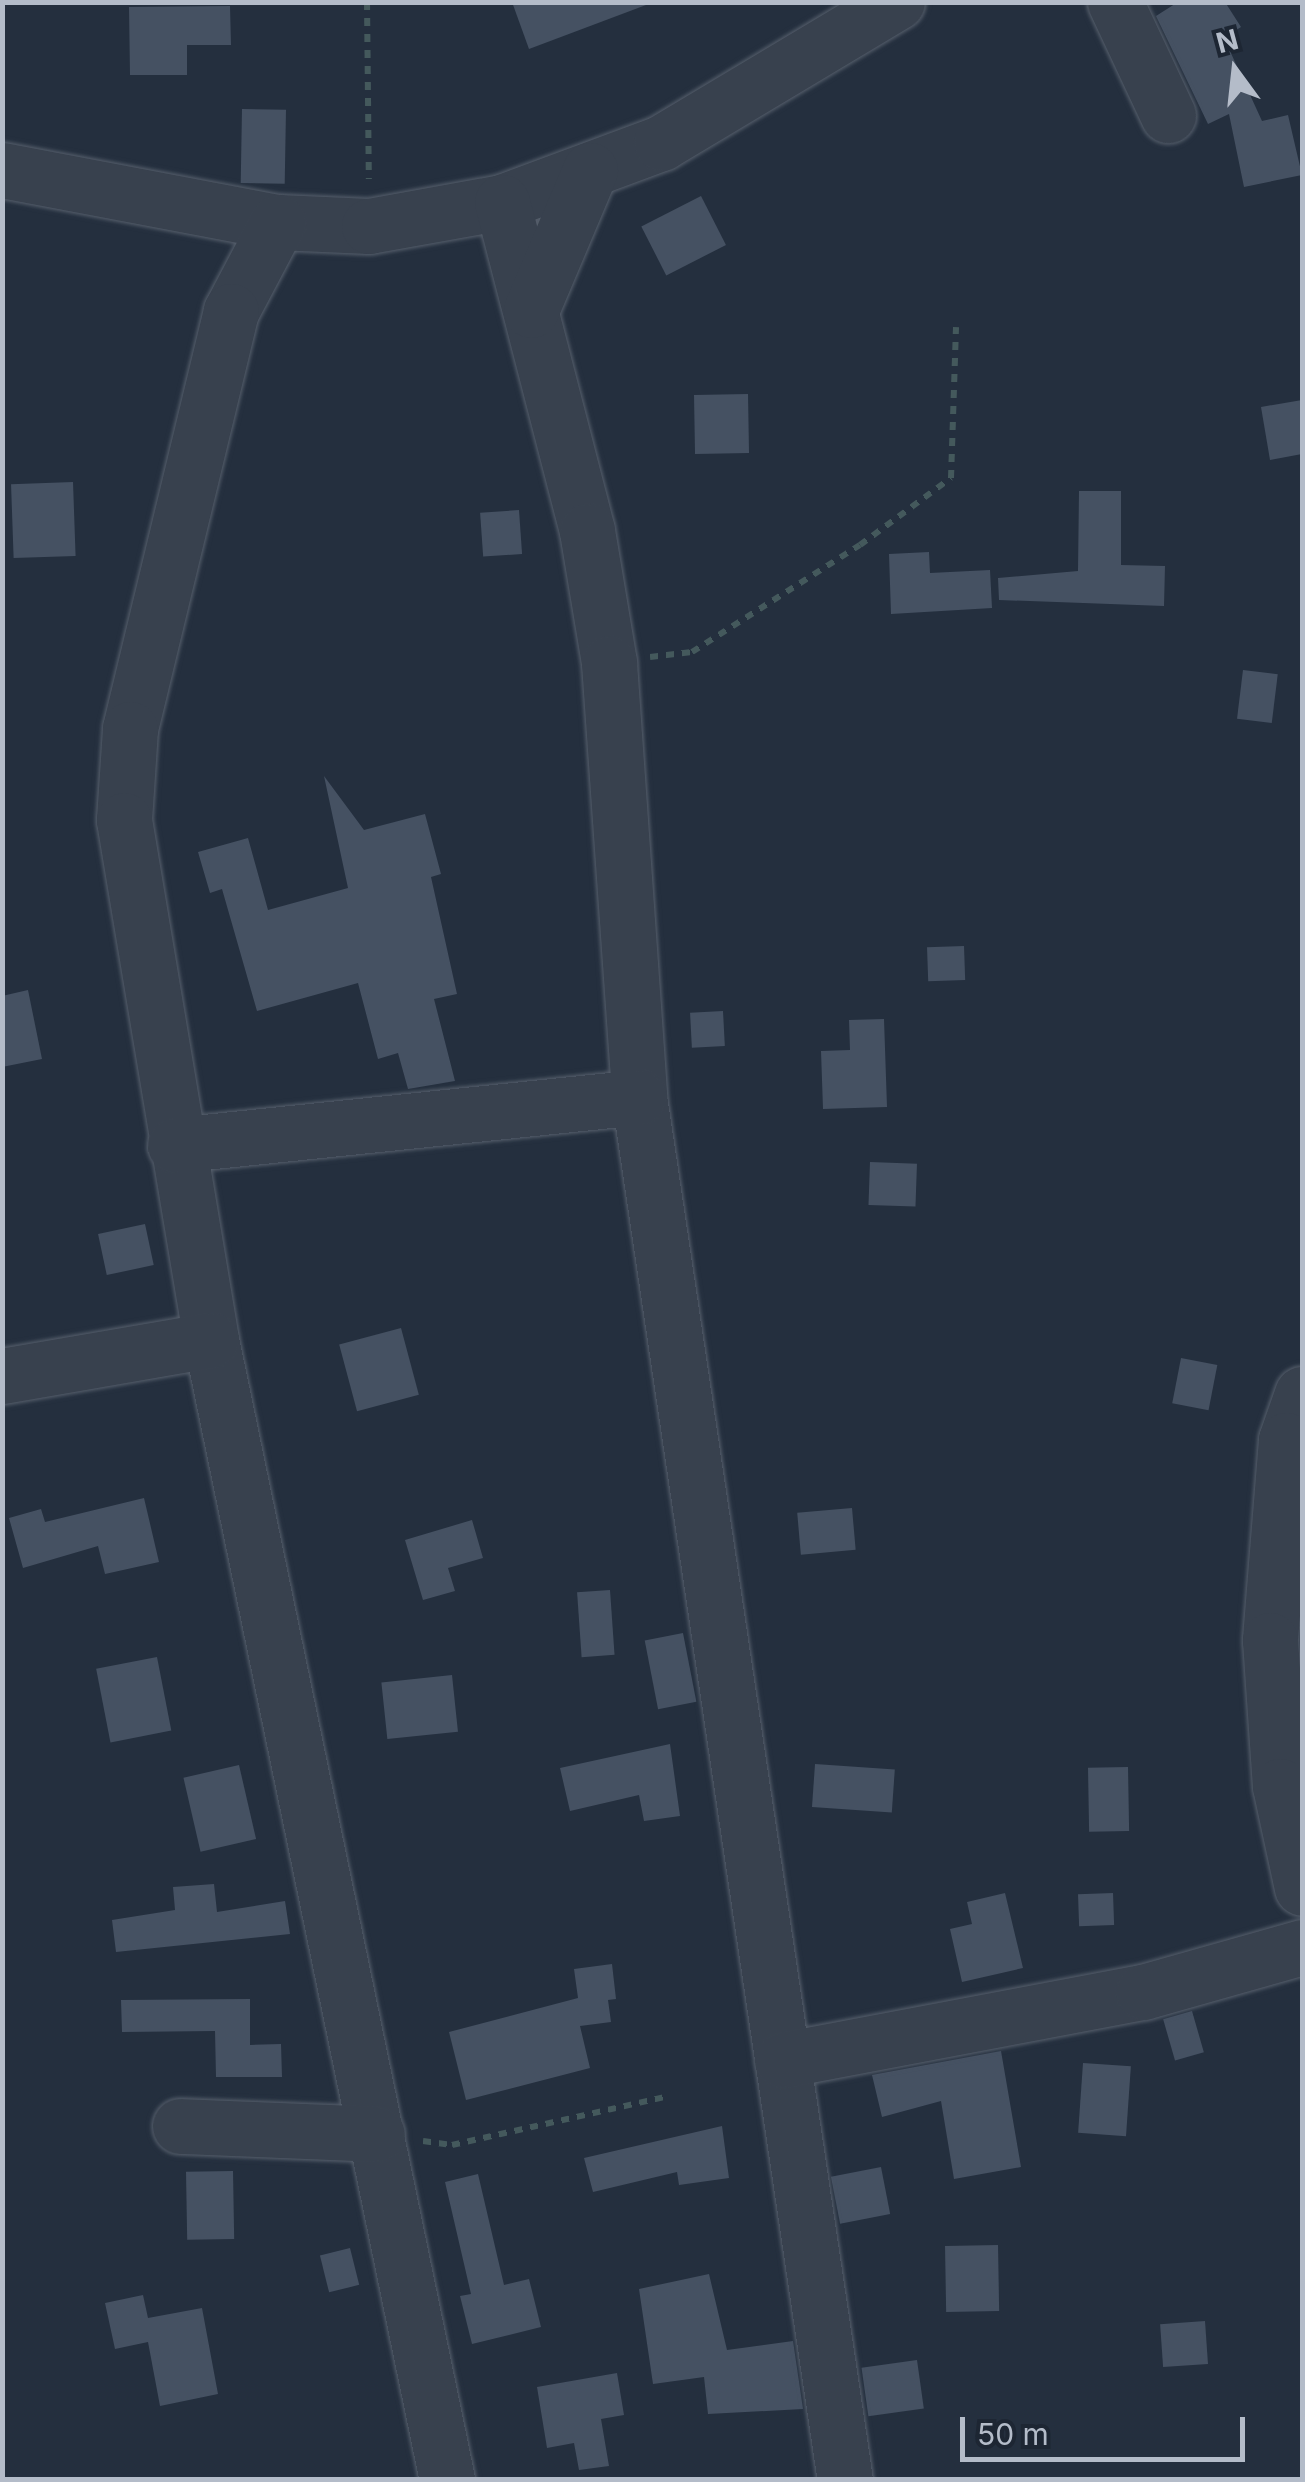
<!DOCTYPE html>
<html>
<head>
<meta charset="utf-8">
<style>
	body { margin:0 }
	#map { position:relative; width:1305px; height:2482px; overflow:hidden; background:#242f3e; font-family:Inter,sans-serif }
	div>[style] { position:absolute }
	.building>* { inset:0; background:#455162; transform-origin:0 0 }
	.path>* { height:6px; margin-top:-3px; transform-origin:0; background:repeating-linear-gradient(90deg,#44595c 0 8px,transparent 0 16px) }
	.roads { filter:drop-shadow(0 0 2px #565f6c) drop-shadow(0 0 2px #565f6c) }
	.minor>* { height:55px; margin:-27.5px; padding:0 27.5px; transform-origin:27.5px; border-radius:27.5px; background:#38414e }
	span { translate:-50% -50%; white-space:nowrap; text-align:center; line-height:1.15; -webkit-text-stroke:8px #1d2633; paint-order:stroke }
	.frame { position:absolute; inset:0; border:5px solid #b4bcc9; pointer-events:none }
	.north { position:absolute; left:1185px; top:20px; width:100px; height:100px; -webkit-text-stroke:8px #1d2633; paint-order:stroke; rotate:345deg; font-size:28px; font-weight:700; line-height:40px; text-align:center; color:#b4bcc9 }
	.north::after { content:''; display:block; margin:auto; width:35px; height:45px; background:#b4bcc9; clip-path:polygon(50% 0,100% 100%,50% 72%,0 100%) }
	.scale { position:absolute; left:960px; top:2417px; width:285px; height:45px; box-sizing:border-box; border:5px solid #b4bcc9; border-top:0; padding-left:12px; font-size:30px; line-height:35px; white-space:nowrap; color:#b4bcc9; -webkit-text-stroke:8px #1d2633; paint-order:stroke }
</style>
</head>
<body>
<div id="map">
	<div class="building">
		<div style="clip-path:polygon(512px 2px,645px 2px,646px 5px,529px 49px)"></div>
		<div style="clip-path:polygon(1178px 2px,1225px 2px,1241px 27px,1224px 38px,1262px 121px,1288px 115px,1302px 175px,1244px 187px,1229px 114px,1208px 124px,1156px 16px)"></div>
		<div style="clip-path:polygon(230px 6px,231px 45px,187px 45px,187px 75px,130px 75px,129px 7px)"></div>
		<div style="left:242px;top:109px;width:44px;height:74px;rotate:1deg"></div>
		<div style="left:701px;top:196px;width:55px;height:67px;rotate:63deg"></div>
		<div style="left:748px;top:394px;width:59px;height:54px;rotate:89deg"></div>
		<div style="clip-path:polygon(1302px 400px,1302px 454px,1270px 460px,1261px 407px)"></div>
		<div style="left:73px;top:482px;width:74px;height:62px;rotate:88deg"></div>
		<div style="clip-path:polygon(1079px 491px,1121px 491px,1121px 565px,1165px 566px,1164px 606px,999px 600px,998px 578px,1078px 571px)"></div>
		<div style="left:519px;top:510px;width:44px;height:39px;rotate:86deg"></div>
		<div style="clip-path:polygon(929px 552px,930px 573px,990px 570px,992px 608px,891px 614px,889px 554px)"></div>
		<div style="left:1243px;top:670px;width:35px;height:49px;rotate:7deg"></div>
		<div style="clip-path:polygon(324px 776px,364px 830px,425px 814px,441px 874px,431px 877px,457px 994px,434px 999px,455px 1081px,408px 1089px,398px 1053px,378px 1059px,358px 983px,257px 1011px,222px 889px,210px 893px,198px 852px,248px 838px,268px 910px,348px 888px)"></div>
		<div style="left:964px;top:946px;width:34px;height:37px;rotate:88deg"></div>
		<div style="clip-path:polygon(28px 990px,42px 1059px,2px 1067px,2px 996px)"></div>
		<div style="left:723px;top:1011px;width:35px;height:33px;rotate:87deg"></div>
		<div style="clip-path:polygon(884px 1019px,887px 1107px,823px 1109px,821px 1051px,850px 1050px,849px 1020px)"></div>
		<div style="left:870px;top:1162px;width:47px;height:43px;rotate:2deg"></div>
		<div style="left:145px;top:1224px;width:42px;height:48px;rotate:78deg"></div>
		<div style="left:401px;top:1328px;width:69px;height:64px;rotate:75deg"></div>
		<div style="left:1181px;top:1358px;width:37px;height:46px;rotate:11deg"></div>
		<div style="clip-path:polygon(144px 1498px,159px 1562px,105px 1574px,98px 1546px,23px 1568px,9px 1518px,41px 1509px,45px 1522px)"></div>
		<div style="left:852px;top:1508px;width:42px;height:55px;rotate:85deg"></div>
		<div style="clip-path:polygon(472px 1520px,483px 1558px,448px 1568px,455px 1591px,423px 1600px,405px 1540px)"></div>
		<div style="left:610px;top:1590px;width:65px;height:33px;rotate:86deg"></div>
		<div style="left:683px;top:1633px;width:70px;height:39px;rotate:79deg"></div>
		<div style="left:157px;top:1657px;width:75px;height:62px;rotate:79deg"></div>
		<div style="left:452px;top:1675px;width:57px;height:71px;rotate:84deg"></div>
		<div style="clip-path:polygon(670px 1744px,680px 1816px,644px 1821px,639px 1795px,570px 1811px,560px 1768px)"></div>
		<div style="left:815px;top:1764px;width:80px;height:43px;rotate:4deg"></div>
		<div style="left:239px;top:1765px;width:76px;height:57px;rotate:77deg"></div>
		<div style="left:1128px;top:1767px;width:64px;height:40px;rotate:89deg"></div>
		<div style="clip-path:polygon(214px 1884px,217px 1912px,285px 1901px,290px 1934px,116px 1952px,112px 1920px,175px 1910px,173px 1887px)"></div>
		<div style="clip-path:polygon(1005px 1893px,1023px 1968px,962px 1982px,950px 1929px,972px 1924px,967px 1902px)"></div>
		<div style="left:1113px;top:1893px;width:32px;height:35px;rotate:88deg"></div>
		<div style="clip-path:polygon(612px 1964px,616px 1999px,608px 2000px,611px 2022px,580px 2026px,590px 2068px,466px 2100px,449px 2032px,578px 1998px,574px 1969px)"></div>
		<div style="clip-path:polygon(250px 1999px,250px 2045px,281px 2044px,282px 2077px,216px 2077px,215px 2031px,122px 2032px,121px 2000px)"></div>
		<div style="left:1192px;top:2011px;width:43px;height:30px;rotate:74deg"></div>
		<div style="clip-path:polygon(1001px 2051px,1021px 2167px,954px 2179px,941px 2101px,882px 2117px,872px 2075px)"></div>
		<div style="left:1083px;top:2063px;width:48px;height:70px;rotate:4deg"></div>
		<div style="clip-path:polygon(722px 2126px,729px 2178px,679px 2185px,677px 2172px,593px 2192px,584px 2158px)"></div>
		<div style="left:881px;top:2167px;width:48px;height:51px;rotate:79deg"></div>
		<div style="left:233px;top:2171px;width:68px;height:47px;rotate:89deg"></div>
		<div style="clip-path:polygon(478px 2174px,504px 2285px,529px 2279px,541px 2327px,472px 2344px,460px 2296px,471px 2294px,445px 2182px)"></div>
		<div style="left:998px;top:2245px;width:66px;height:53px;rotate:89deg"></div>
		<div style="left:350px;top:2248px;width:38px;height:31px;rotate:76deg"></div>
		<div style="clip-path:polygon(709px 2274px,727px 2350px,793px 2341px,803px 2409px,708px 2414px,704px 2377px,653px 2384px,639px 2289px)"></div>
		<div style="clip-path:polygon(143px 2295px,148px 2318px,202px 2308px,218px 2394px,160px 2406px,148px 2342px,115px 2349px,105px 2303px)"></div>
		<div style="left:1205px;top:2321px;width:43px;height:45px;rotate:86deg"></div>
		<div style="left:917px;top:2360px;width:49px;height:56px;rotate:82deg"></div>
		<div style="clip-path:polygon(617px 2373px,624px 2415px,601px 2419px,609px 2466px,579px 2470px,574px 2443px,547px 2448px,537px 2387px)"></div>
	</div>
	<div class="path">
		<div style="left:367px;top:2px;width:177px;rotate:89.4deg"></div>
		<div style="left:650px;top:657px;width:42px;rotate:-6.8deg"></div>
		<div style="left:692px;top:652px;width:199px;rotate:-32.5deg"></div>
		<div style="left:860px;top:545px;width:113px;rotate:-36.4deg"></div>
		<div style="left:951px;top:478px;width:151px;rotate:-88.1deg"></div>
		<div style="left:423px;top:2141px;width:29px;rotate:8deg"></div>
		<div style="left:452px;top:2145px;width:222px;rotate:-12.7deg"></div>
	</div>
	<div class="roads">
		<div class="minor">
			<div style="left:1115px;top:2px;width:125px;rotate:64.9deg"></div>
			<div style="left:2px;top:170px;width:281px;rotate:10.7deg"></div>
			<div style="left:278px;top:222px;width:91px;rotate:2.5deg"></div>
			<div style="left:369px;top:226px;width:135px;rotate:-10.2deg"></div>
			<div style="left:502px;top:202px;width:170px;rotate:-20.4deg"></div>
			<div style="left:661px;top:143px;width:275px;rotate:-30.9deg"></div>
			<div style="left:502px;top:202px;width:340px;rotate:75.5deg"></div>
			<div style="left:587px;top:531px;width:134px;rotate:80.5deg"></div>
			<div style="left:609px;top:663px;width:435px;rotate:86deg"></div>
			<div style="left:639px;top:1097px;width:1398px;rotate:81.53deg"></div>
			<div style="left:278px;top:222px;width:101px;rotate:117.8deg"></div>
			<div style="left:231px;top:311px;width:430px;rotate:103.6deg"></div>
			<div style="left:130px;top:729px;width:91px;rotate:93.8deg"></div>
			<div style="left:124px;top:820px;width:527px;rotate:80.5deg"></div>
			<div style="left:211px;top:1340px;width:1164px;rotate:78.3deg"></div>
			<div style="left:531px;top:310px;width:152px;rotate:-67.1deg"></div>
			<div style="left:175px;top:1145px;width:466px;rotate:-5.9deg"></div>
			<div style="left:2px;top:1376px;width:212px;rotate:-9.8deg"></div>
			<div style="left:1302px;top:1394px;width:49px;rotate:109.2deg"></div>
			<div style="left:1286px;top:1440px;width:201px;rotate:94.6deg"></div>
			<div style="left:1270px;top:1640px;width:146px;rotate:86.1deg"></div>
			<div style="left:1280px;top:1786px;width:104px;rotate:77.8deg"></div>
			<div style="left:782px;top:2060px;width:367px;rotate:-10.7deg"></div>
			<div style="left:1143px;top:1992px;width:165px;rotate:-15.8deg"></div>
			<div style="left:180px;top:2126px;width:197px;rotate:2.3deg"></div>
		</div>
	</div>
	<div class="frame"></div>
	<div class="north">N</div>
	<div class="scale">50 m</div>
</div>
</body>
</html>
